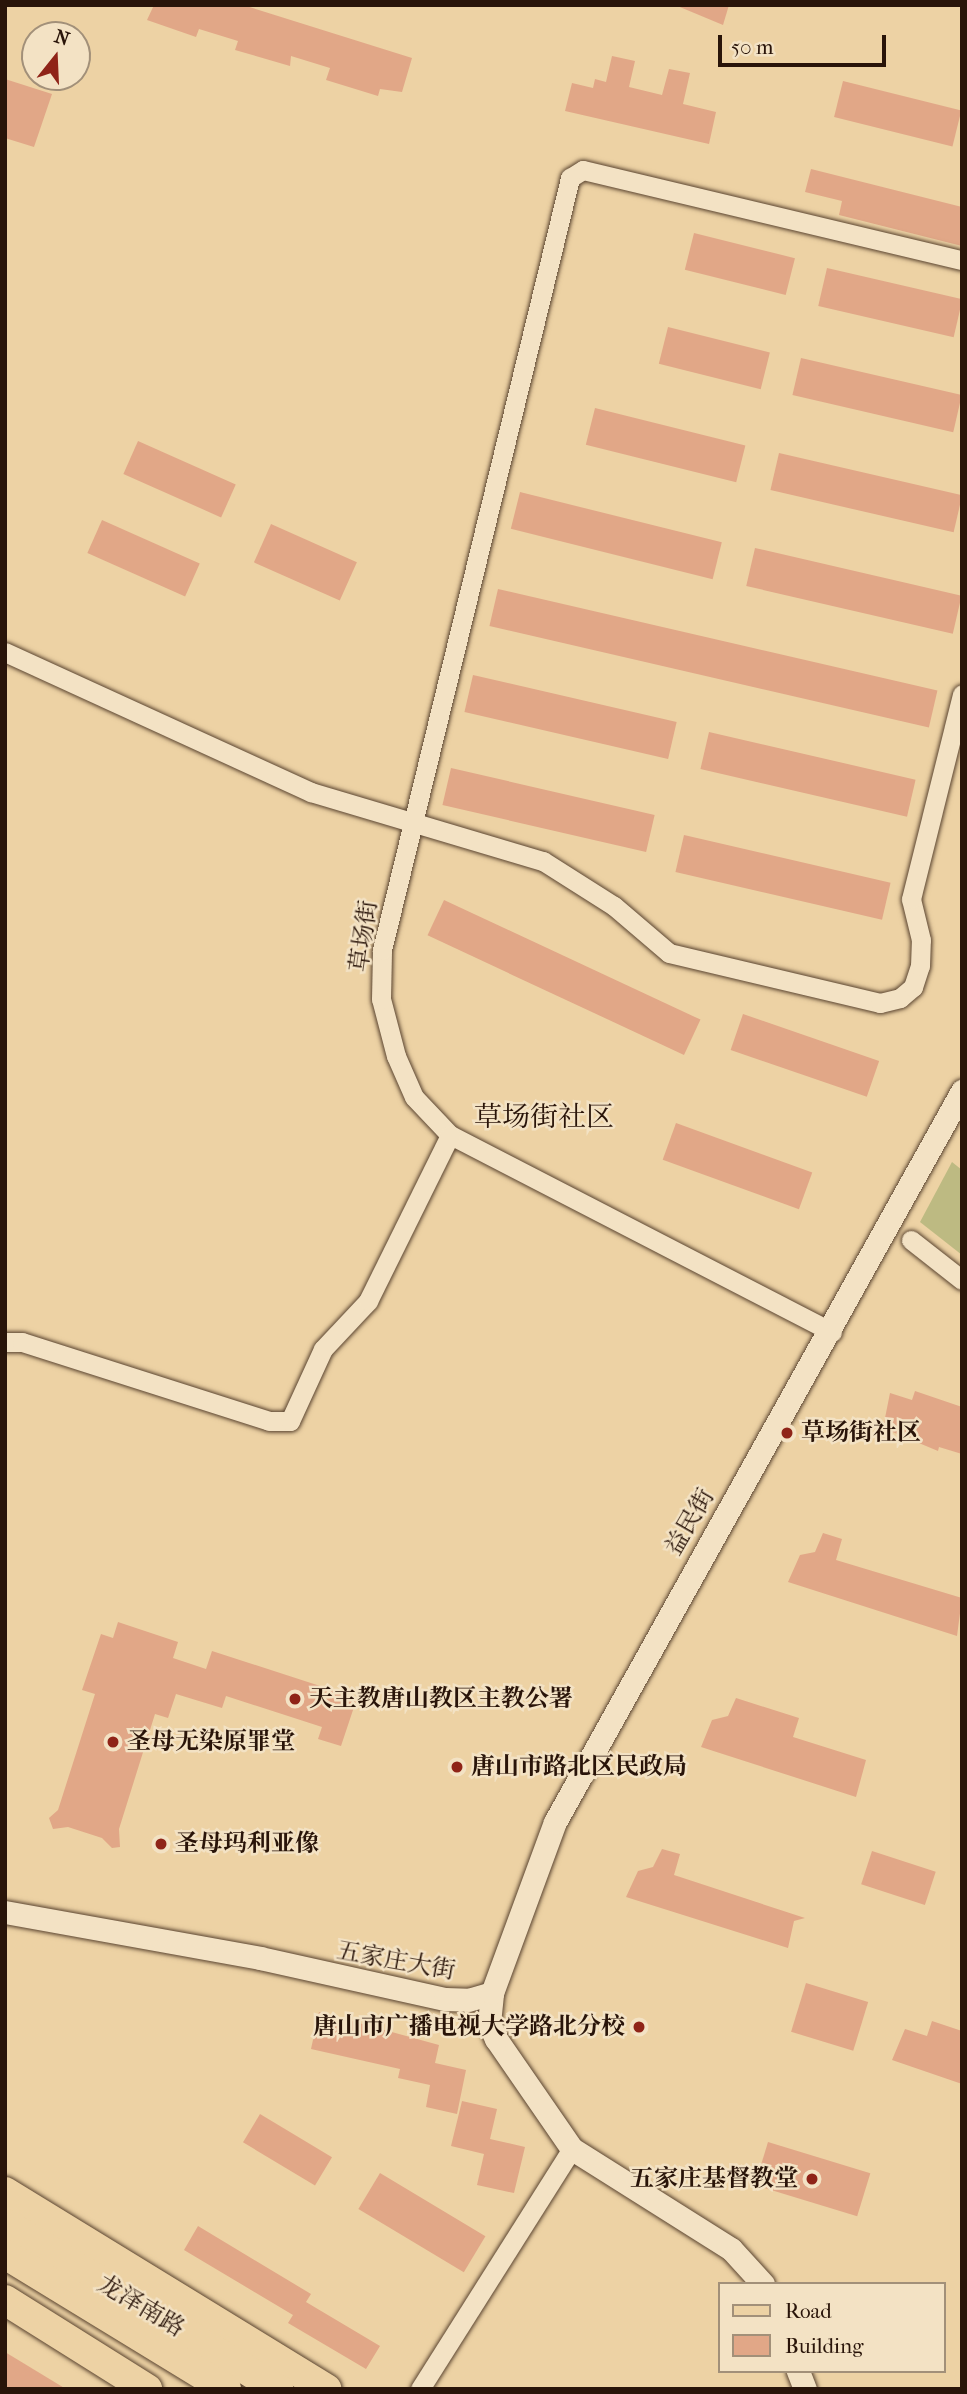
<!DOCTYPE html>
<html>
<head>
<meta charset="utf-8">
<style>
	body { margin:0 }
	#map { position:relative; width:967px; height:2394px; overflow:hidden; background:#edd2a4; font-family:"IM FELL French Canon","Noto Serif SC",serif }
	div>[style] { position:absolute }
	.green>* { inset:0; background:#bdba82 }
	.building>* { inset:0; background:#e1a787; transform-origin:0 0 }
	.roads { filter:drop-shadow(0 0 2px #5a4430) drop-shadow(0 0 2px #5a4430) }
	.minor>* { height:19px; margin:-9.5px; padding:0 9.5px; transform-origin:9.5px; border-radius:9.5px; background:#f3e2c4 }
	.tertiary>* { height:23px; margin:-11.5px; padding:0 11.5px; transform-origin:11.5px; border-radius:11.5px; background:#f3e2c4 }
	.primary>* { height:30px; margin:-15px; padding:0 15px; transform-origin:15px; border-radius:15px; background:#edd2a4 }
	.dots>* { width:19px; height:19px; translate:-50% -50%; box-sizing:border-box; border:4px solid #f3e2c4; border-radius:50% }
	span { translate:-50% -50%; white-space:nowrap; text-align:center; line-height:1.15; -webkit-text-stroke:5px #f3e2c4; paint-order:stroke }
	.street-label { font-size:24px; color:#291409 }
	.poi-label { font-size:24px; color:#291409; font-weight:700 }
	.left { translate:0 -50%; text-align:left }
	.right { translate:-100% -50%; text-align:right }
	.quarter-label { font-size:28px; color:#291409 }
	.frame { position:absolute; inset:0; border:7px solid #291409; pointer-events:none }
	.legend { position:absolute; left:718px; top:2282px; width:228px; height:91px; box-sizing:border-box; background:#f3e2c4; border:2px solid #a29079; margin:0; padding:9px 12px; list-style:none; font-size:21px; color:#291409 }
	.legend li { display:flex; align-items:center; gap:14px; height:35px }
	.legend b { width:35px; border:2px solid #a29079 }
	.north { position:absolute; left:21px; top:21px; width:70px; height:70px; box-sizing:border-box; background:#f3e2c4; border:2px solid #a29079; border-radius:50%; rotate:18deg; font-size:19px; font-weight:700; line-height:28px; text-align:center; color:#291409 }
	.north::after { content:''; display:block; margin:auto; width:24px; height:32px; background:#8f2418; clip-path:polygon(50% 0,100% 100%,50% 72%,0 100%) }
	.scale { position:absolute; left:718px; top:35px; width:168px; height:32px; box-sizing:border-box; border:4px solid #291409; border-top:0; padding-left:9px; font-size:21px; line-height:24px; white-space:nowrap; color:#291409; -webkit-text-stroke:5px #f3e2c4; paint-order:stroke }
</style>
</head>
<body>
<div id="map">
	<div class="green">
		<div style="clip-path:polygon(952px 1162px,962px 1170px,962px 1255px,920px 1222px)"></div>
	</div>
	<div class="building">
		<div style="clip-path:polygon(154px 5px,243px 5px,412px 58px,402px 92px,380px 89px,378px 96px,326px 80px,330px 68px,291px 56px,290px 66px,235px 50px,238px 41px,199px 29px,196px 37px,147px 20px)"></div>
		<div style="clip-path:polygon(675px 5px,729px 5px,723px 25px)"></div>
		<div style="clip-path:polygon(612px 56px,635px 61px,629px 87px,662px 95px,669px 69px,690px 73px,683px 104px,716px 112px,709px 144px,565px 111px,572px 83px,593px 88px,595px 79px,606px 82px)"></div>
		<div style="clip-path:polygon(5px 79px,52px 94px,34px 147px,5px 138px)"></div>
		<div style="left:843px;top:81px;width:122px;height:37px;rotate:14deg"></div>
		<div style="clip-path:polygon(811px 169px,962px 207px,962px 246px,839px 215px,842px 201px,805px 192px)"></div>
		<div style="left:694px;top:233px;width:104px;height:38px;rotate:14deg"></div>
		<div style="left:827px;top:268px;width:139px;height:39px;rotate:13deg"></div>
		<div style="left:668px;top:327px;width:105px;height:38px;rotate:14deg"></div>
		<div style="left:801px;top:358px;width:165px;height:38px;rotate:13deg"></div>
		<div style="left:595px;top:408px;width:155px;height:38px;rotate:14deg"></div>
		<div style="left:138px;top:441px;width:107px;height:36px;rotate:24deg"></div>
		<div style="left:779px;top:453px;width:188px;height:38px;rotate:13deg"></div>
		<div style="left:520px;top:492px;width:208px;height:38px;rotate:14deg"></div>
		<div style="left:102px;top:520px;width:107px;height:36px;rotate:24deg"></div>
		<div style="left:271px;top:524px;width:94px;height:42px;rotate:24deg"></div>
		<div style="left:755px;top:548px;width:212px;height:39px;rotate:13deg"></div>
		<div style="left:498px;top:589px;width:451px;height:38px;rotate:13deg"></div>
		<div style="left:473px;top:675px;width:209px;height:38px;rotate:13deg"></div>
		<div style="left:709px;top:732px;width:212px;height:38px;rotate:13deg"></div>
		<div style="left:451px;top:768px;width:209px;height:38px;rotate:13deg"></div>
		<div style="left:684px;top:835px;width:212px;height:38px;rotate:13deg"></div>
		<div style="left:444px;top:900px;width:283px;height:39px;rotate:25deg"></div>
		<div style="left:743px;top:1014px;width:144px;height:38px;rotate:19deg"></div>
		<div style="left:676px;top:1123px;width:145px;height:39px;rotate:20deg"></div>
		<div style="clip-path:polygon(915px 1391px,962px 1407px,962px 1454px,939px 1447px,938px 1451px,883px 1428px,890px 1393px,912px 1400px)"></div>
		<div style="clip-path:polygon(823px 1533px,842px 1539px,836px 1560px,962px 1598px,957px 1636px,788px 1582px,800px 1555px,815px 1552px)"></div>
		<div style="clip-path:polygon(118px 1622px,178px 1642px,173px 1658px,206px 1669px,212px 1651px,357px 1698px,341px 1746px,318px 1739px,322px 1727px,226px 1696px,222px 1708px,176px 1694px,168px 1718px,155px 1714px,119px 1829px,120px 1847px,112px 1848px,102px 1838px,68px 1827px,53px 1829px,49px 1818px,58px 1810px,95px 1694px,82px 1690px,101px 1634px,113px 1638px)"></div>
		<div style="clip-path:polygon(736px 1698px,799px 1718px,793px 1737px,866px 1760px,856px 1797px,701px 1747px,712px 1720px,728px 1716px)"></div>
		<div style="clip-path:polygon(662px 1849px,680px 1854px,674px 1875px,805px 1918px,794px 1921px,788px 1948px,626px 1897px,638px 1871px,653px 1867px)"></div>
		<div style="left:872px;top:1851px;width:67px;height:35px;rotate:18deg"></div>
		<div style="left:806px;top:1983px;width:65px;height:51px;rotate:17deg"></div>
		<div style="clip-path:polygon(319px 2012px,439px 2045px,435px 2063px,466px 2070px,457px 2114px,426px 2107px,430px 2085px,398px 2078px,400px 2069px,311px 2049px)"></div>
		<div style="clip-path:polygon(932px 2021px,962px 2031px,962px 2084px,892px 2060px,905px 2029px,927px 2036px)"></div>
		<div style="clip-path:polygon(462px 2101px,497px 2109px,490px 2139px,525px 2147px,514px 2193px,477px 2185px,484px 2154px,451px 2146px)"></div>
		<div style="left:260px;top:2114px;width:84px;height:33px;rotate:31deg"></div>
		<div style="left:768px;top:2142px;width:107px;height:45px;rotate:17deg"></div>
		<div style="left:380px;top:2173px;width:123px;height:42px;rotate:31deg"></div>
		<div style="clip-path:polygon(198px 2226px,311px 2294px,306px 2302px,380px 2346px,366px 2369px,288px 2323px,293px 2315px,184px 2250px)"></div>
		<div style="clip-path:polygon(5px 2352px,66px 2389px,5px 2389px)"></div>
	</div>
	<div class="roads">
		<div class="minor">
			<div style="left:5px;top:652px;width:337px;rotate:24.6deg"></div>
			<div style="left:311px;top:792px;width:242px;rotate:16.6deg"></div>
			<div style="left:543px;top:861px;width:84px;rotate:32.4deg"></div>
			<div style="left:614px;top:906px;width:72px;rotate:40.5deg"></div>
			<div style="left:669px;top:953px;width:217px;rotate:13.3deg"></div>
			<div style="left:880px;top:1003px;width:21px;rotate:-14deg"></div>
			<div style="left:900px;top:998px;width:17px;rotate:-40deg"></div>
			<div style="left:913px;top:987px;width:22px;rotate:-72deg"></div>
			<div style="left:920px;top:966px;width:26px;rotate:-88deg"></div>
			<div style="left:921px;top:940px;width:42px;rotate:-103.7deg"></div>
			<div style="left:911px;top:899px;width:211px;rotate:-76deg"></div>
			<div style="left:911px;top:1240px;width:65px;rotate:38.1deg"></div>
			<div style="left:832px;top:1332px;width:430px;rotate:-152.7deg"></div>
			<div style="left:450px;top:1135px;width:52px;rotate:-133.5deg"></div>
			<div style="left:414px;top:1097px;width:45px;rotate:-113.7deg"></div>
			<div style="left:396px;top:1056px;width:59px;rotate:-104.7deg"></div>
			<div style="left:381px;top:999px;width:49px;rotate:-88.8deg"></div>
			<div style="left:382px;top:950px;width:795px;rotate:-76.31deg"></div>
			<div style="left:570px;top:178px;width:15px;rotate:-32deg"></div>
			<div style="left:583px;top:170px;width:390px;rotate:13.4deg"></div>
			<div style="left:5px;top:1342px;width:17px"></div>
			<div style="left:22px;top:1342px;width:259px;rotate:17.7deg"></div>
			<div style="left:269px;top:1421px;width:21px"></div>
			<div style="left:290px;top:1421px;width:79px;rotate:-65.4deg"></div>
			<div style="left:323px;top:1349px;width:66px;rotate:-46.8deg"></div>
			<div style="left:368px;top:1301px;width:185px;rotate:-63.7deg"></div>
			<div style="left:420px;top:2389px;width:284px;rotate:-57.7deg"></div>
		</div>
		<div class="tertiary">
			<div style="left:5px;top:1912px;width:259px;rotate:10.2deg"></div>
			<div style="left:260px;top:1958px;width:189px;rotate:12.5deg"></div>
			<div style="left:445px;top:1999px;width:23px;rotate:2deg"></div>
			<div style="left:468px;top:2000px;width:25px;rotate:-16deg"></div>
			<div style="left:763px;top:2284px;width:47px;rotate:-132.4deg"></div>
			<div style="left:731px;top:2249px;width:188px;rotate:-147.8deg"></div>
			<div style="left:572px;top:2149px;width:134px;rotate:-124.6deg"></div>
			<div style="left:496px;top:2039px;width:17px;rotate:-114deg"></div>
			<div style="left:489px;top:2023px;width:30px;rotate:-84deg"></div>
			<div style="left:492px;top:1993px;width:182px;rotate:-69.8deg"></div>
			<div style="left:555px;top:1822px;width:837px;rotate:-60.89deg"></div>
			<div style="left:798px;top:2371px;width:19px;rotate:69deg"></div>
		</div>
		<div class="primary">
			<div style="left:5px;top:2192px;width:377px;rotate:31.5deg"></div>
			<div style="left:5px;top:2223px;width:320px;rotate:31.3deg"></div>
			<div style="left:5px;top:2254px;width:259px;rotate:31.4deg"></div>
			<div style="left:5px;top:2300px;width:168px;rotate:32.1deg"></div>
		</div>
	</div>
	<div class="dots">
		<div style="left:787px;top:1433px;background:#8f2418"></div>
		<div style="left:295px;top:1699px;background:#8f2418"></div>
		<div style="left:113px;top:1742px;background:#8f2418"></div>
		<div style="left:457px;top:1767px;background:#8f2418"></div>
		<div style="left:161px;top:1844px;background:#8f2418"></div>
		<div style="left:639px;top:2027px;background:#8f2418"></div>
		<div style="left:812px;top:2179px;background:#8f2418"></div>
	</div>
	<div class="street-label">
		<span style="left:364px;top:936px;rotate:-82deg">草场街</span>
		<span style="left:690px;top:1522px;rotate:-60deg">益民街</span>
		<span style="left:396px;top:1961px;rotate:10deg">五家庄大街</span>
		<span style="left:141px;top:2306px;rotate:31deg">龙泽南路</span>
	</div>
	<div class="poi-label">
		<span class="left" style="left:801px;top:1433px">草场街社区</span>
		<span class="left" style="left:309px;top:1699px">天主教唐山教区主教公署</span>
		<span class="left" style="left:127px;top:1742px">圣母无染原罪堂</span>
		<span class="left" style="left:471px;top:1767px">唐山市路北区民政局</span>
		<span class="left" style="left:175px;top:1844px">圣母玛利亚像</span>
		<span class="right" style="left:625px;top:2027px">唐山市广播电视大学路北分校</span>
		<span class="right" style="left:798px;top:2179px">五家庄基督教堂</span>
	</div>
	<div class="quarter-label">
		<span style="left:544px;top:1117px">草场街社区</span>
	</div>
	<div class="frame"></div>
	<ul class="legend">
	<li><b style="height:9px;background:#edd2a4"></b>Road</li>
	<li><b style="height:19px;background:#e1a787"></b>Building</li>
	</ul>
	<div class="north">N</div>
	<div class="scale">50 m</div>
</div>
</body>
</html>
